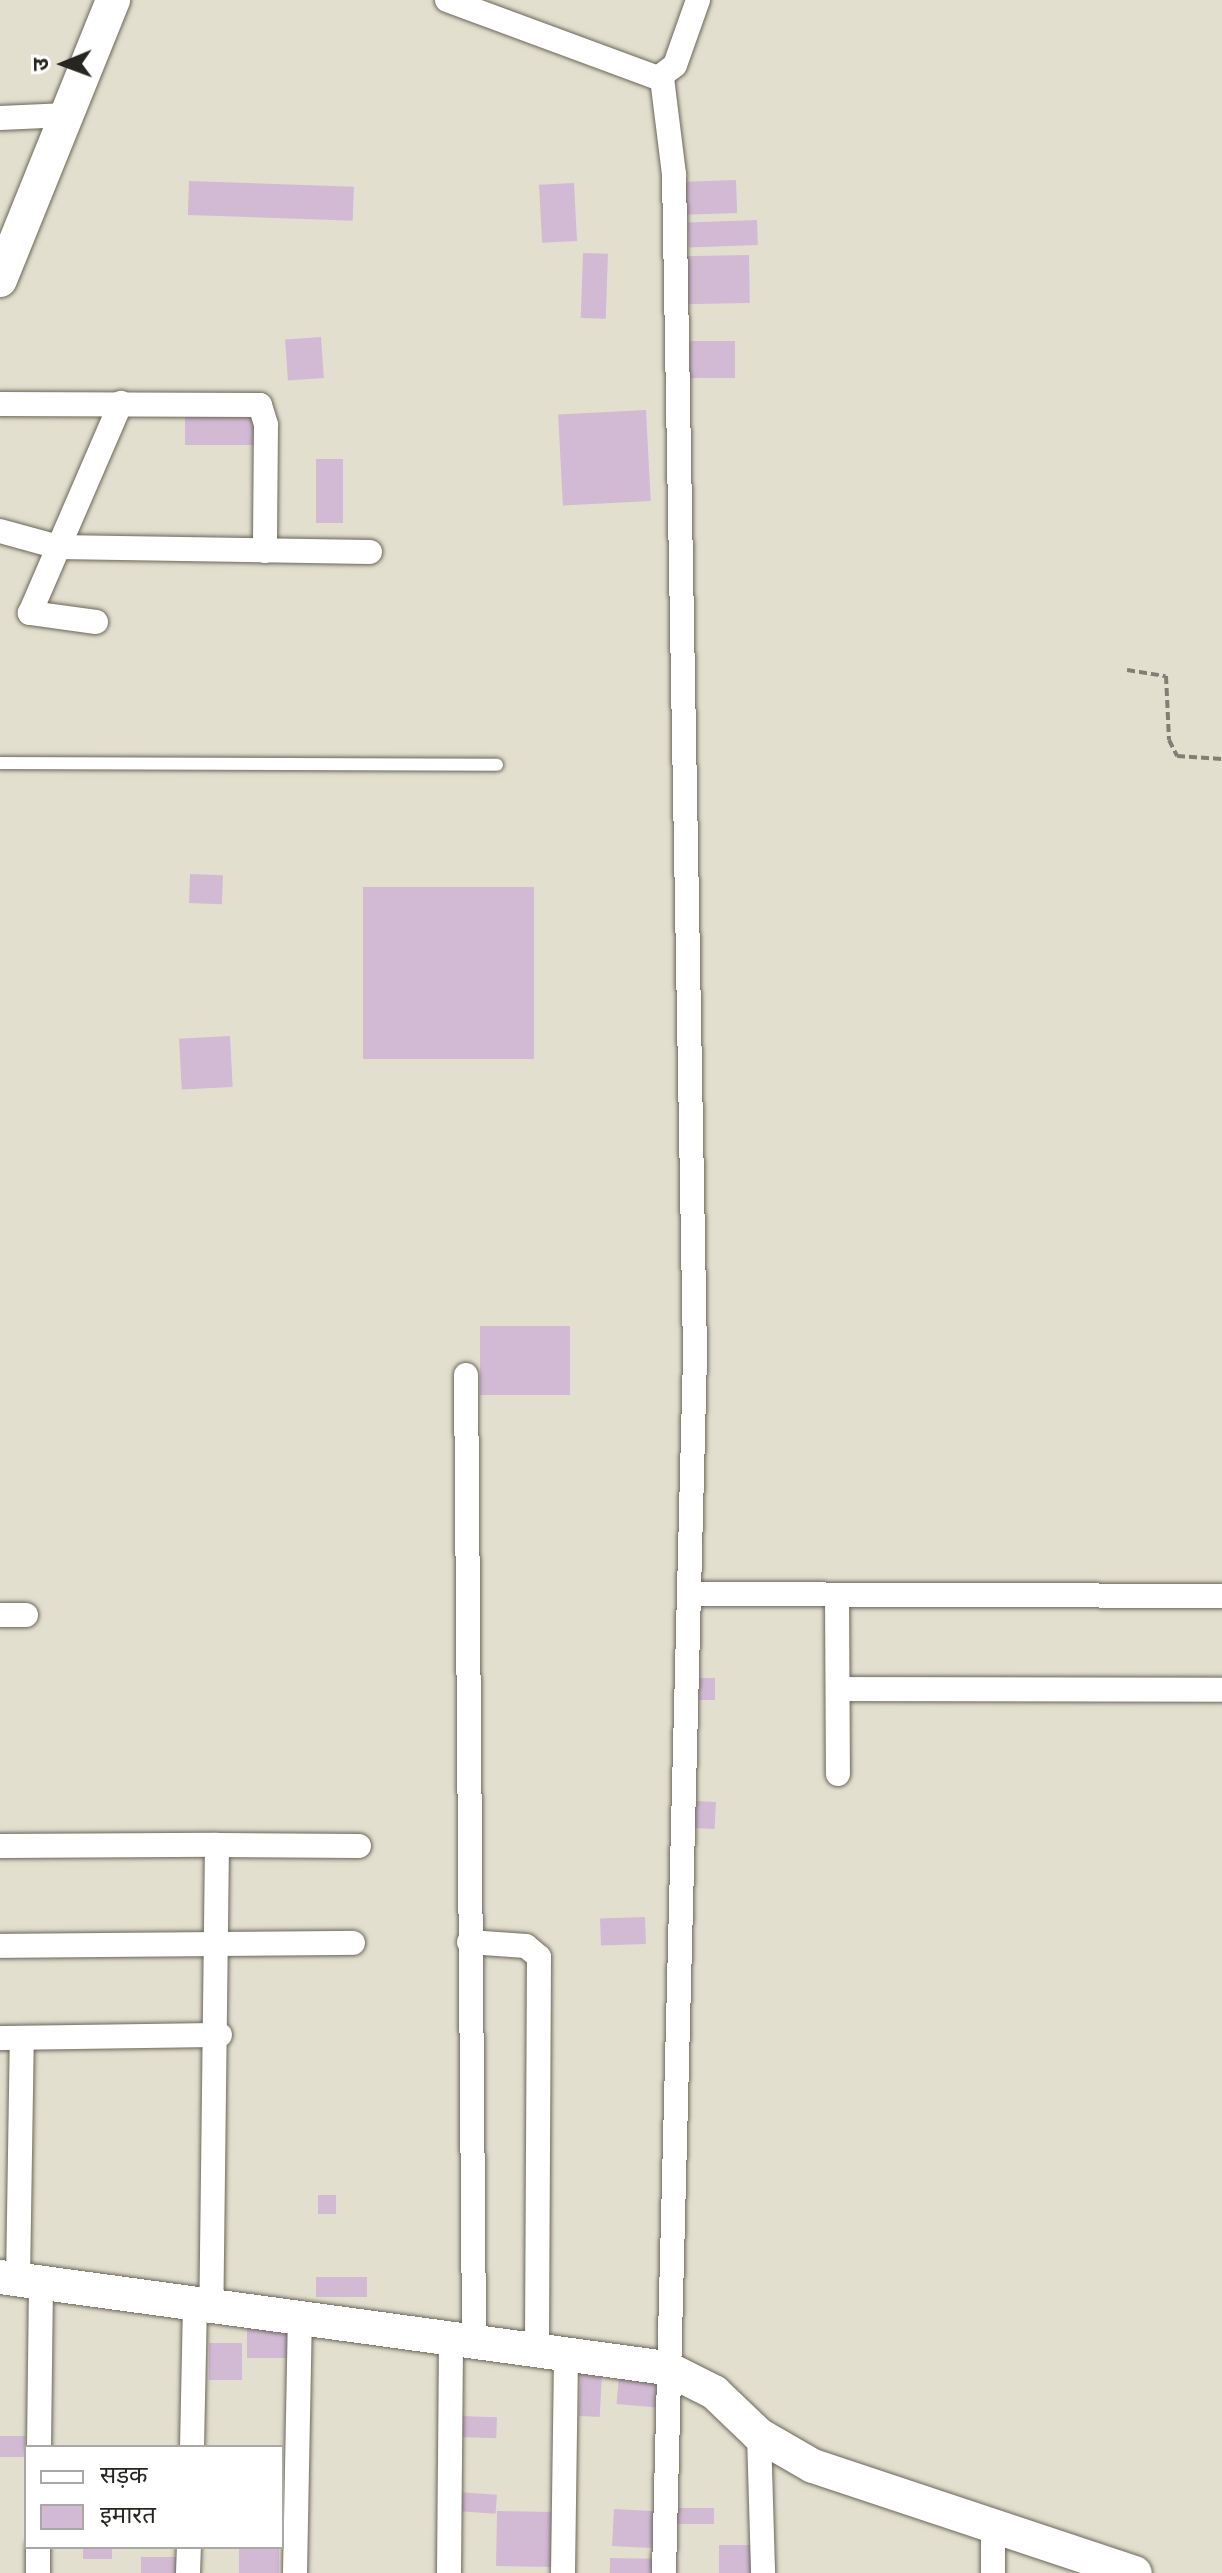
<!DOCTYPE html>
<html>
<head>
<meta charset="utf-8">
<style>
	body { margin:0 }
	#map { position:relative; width:1222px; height:2573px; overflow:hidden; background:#e3dfcf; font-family:"Asap Condensed","Noto Sans Devanagari",sans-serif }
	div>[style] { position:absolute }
	.building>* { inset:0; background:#d2bad5; transform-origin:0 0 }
	.path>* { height:4px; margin-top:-2px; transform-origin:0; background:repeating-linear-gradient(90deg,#817e73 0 8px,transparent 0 12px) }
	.roads { filter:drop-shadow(0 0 2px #6b6759) drop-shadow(0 0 2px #6b6759) }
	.lane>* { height:12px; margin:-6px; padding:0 6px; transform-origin:6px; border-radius:6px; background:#fff }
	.street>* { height:24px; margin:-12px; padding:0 12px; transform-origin:12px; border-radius:12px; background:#fff }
	.secondary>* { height:34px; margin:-17px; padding:0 17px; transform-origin:17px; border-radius:17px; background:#fff }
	span { translate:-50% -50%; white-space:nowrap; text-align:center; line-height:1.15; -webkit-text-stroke:7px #fff; paint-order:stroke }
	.legend { position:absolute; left:24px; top:2445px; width:260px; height:104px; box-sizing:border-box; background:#fff; border:2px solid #a9a8a5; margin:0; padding:10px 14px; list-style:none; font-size:24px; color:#27251f }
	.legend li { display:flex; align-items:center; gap:16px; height:40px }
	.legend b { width:40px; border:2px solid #a9a8a5 }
	.north { position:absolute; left:24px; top:24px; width:80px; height:80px; -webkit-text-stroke:6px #fff; paint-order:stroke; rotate:269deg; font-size:22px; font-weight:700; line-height:32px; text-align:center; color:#27251f }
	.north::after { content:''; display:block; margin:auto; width:28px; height:36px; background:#27251f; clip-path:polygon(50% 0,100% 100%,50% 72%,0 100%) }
</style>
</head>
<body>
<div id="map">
	<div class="building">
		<div style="left:736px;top:180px;width:33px;height:51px;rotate:88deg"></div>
		<div style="left:189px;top:181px;width:165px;height:34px;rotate:2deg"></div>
		<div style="left:574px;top:183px;width:58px;height:35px;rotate:87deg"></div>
		<div style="left:757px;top:220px;width:25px;height:69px;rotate:88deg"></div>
		<div style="left:583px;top:253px;width:25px;height:65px;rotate:2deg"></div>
		<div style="left:749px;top:255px;width:48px;height:67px;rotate:89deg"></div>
		<div style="left:321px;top:337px;width:41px;height:36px;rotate:86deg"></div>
		<div style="left:684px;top:341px;width:51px;height:37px"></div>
		<div style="left:185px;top:407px;width:71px;height:38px"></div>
		<div style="left:646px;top:410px;width:91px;height:88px;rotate:87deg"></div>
		<div style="left:316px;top:459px;width:27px;height:64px"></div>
		<div style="left:190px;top:874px;width:33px;height:29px;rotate:2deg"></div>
		<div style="left:363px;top:887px;width:171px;height:172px"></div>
		<div style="left:230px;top:1036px;width:51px;height:51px;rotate:87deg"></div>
		<div style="left:480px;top:1326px;width:90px;height:69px"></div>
		<div style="left:699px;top:1678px;width:16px;height:22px"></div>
		<div style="left:695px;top:1801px;width:21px;height:27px;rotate:3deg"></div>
		<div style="left:645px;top:1917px;width:27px;height:45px;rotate:88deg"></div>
		<div style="left:336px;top:2195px;width:19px;height:18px;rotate:90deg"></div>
		<div style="left:316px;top:2277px;width:51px;height:20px"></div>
		<div style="left:247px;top:2320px;width:43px;height:38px"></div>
		<div style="left:209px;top:2343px;width:33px;height:37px"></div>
		<div style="left:581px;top:2373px;width:21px;height:43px;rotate:3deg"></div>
		<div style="left:619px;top:2376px;width:44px;height:28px;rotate:5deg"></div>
		<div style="left:462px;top:2416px;width:35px;height:21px;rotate:2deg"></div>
		<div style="left:0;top:2436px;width:25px;height:21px"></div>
		<div style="left:458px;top:2492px;width:39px;height:19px;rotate:4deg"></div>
		<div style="left:675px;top:2508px;width:39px;height:16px"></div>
		<div style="left:614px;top:2509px;width:43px;height:37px;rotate:3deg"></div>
		<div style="left:497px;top:2511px;width:58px;height:55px;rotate:1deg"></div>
		<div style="left:719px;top:2545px;width:37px;height:28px"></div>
		<div style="left:83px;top:2547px;width:29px;height:12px"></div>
		<div style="left:239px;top:2547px;width:40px;height:26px"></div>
		<div style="left:177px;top:2557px;width:16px;height:36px;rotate:90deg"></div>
		<div style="left:610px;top:2558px;width:47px;height:15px;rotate:1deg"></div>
	</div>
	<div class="path">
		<div style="left:1127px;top:670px;width:39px;rotate:9deg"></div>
		<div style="left:1166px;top:676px;width:64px;rotate:87.3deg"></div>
		<div style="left:1169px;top:740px;width:18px;rotate:63deg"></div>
		<div style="left:1177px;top:756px;width:45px;rotate:3.8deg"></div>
	</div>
	<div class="roads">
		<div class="lane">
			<div style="left:0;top:763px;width:497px;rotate:0.2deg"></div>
		</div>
		<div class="street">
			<div style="left:447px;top:0;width:225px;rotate:20.3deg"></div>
			<div style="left:658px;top:78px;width:21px;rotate:-37deg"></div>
			<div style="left:675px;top:65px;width:69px;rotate:-70.5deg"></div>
			<div style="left:662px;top:78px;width:97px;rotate:82.9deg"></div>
			<div style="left:674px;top:174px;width:1182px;rotate:88.98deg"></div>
			<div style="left:695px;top:1356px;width:1217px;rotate:91.46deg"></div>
			<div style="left:0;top:118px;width:67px;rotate:-2.6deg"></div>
			<div style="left:0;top:404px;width:260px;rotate:0.2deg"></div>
			<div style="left:260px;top:405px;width:21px;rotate:73deg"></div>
			<div style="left:266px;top:425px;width:126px;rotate:90.5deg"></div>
			<div style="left:0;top:531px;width:60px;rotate:15.4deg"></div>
			<div style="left:58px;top:547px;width:312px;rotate:0.9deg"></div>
			<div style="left:96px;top:622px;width:67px;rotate:-172.2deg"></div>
			<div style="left:30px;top:613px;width:229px;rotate:-66.6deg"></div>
			<div style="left:466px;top:1375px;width:963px;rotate:89.52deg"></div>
			<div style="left:689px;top:1594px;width:533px;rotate:0.21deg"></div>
			<div style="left:837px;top:1595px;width:179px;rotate:89.7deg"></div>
			<div style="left:0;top:1615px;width:26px"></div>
			<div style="left:838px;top:1689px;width:384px;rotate:0.1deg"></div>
			<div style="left:217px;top:1845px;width:142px;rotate:0.4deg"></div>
			<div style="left:0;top:1846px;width:217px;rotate:-0.3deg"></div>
			<div style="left:217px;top:1845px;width:463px;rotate:90.7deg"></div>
			<div style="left:469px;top:1942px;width:57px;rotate:4deg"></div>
			<div style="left:526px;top:1946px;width:17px;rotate:40deg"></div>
			<div style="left:539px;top:1957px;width:390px;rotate:90.3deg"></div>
			<div style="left:0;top:1946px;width:353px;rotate:-0.5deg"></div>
			<div style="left:0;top:2038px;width:220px;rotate:-0.8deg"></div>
			<div style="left:18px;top:2281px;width:243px;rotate:-89.1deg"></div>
			<div style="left:759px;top:2435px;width:138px;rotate:88.3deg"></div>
			<div style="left:39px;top:2447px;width:161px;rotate:-89.3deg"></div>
			<div style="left:192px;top:2447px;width:141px;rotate:-88.8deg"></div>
			<div style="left:38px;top:2573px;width:26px;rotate:-90deg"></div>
			<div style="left:188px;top:2573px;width:26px;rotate:-88deg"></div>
			<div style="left:295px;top:2573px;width:252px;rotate:-88.9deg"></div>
			<div style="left:449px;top:2573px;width:238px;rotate:-89.5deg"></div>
			<div style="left:563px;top:2573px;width:221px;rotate:-89.2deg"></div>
			<div style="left:993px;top:2573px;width:44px;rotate:-90deg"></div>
		</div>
		<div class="secondary">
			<div style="left:0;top:280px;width:302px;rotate:-68deg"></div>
			<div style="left:0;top:2277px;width:672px;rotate:7.78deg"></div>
			<div style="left:666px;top:2368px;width:54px;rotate:26.6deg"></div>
			<div style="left:714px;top:2392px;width:62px;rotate:43.7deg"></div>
			<div style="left:759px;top:2435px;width:62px;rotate:29.9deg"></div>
			<div style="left:813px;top:2466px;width:339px;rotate:18.4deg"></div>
		</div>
	</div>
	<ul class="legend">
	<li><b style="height:10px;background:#fff"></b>सड़क</li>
	<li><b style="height:22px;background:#d2bad5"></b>इमारत</li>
	</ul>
	<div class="north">उ</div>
</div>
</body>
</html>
